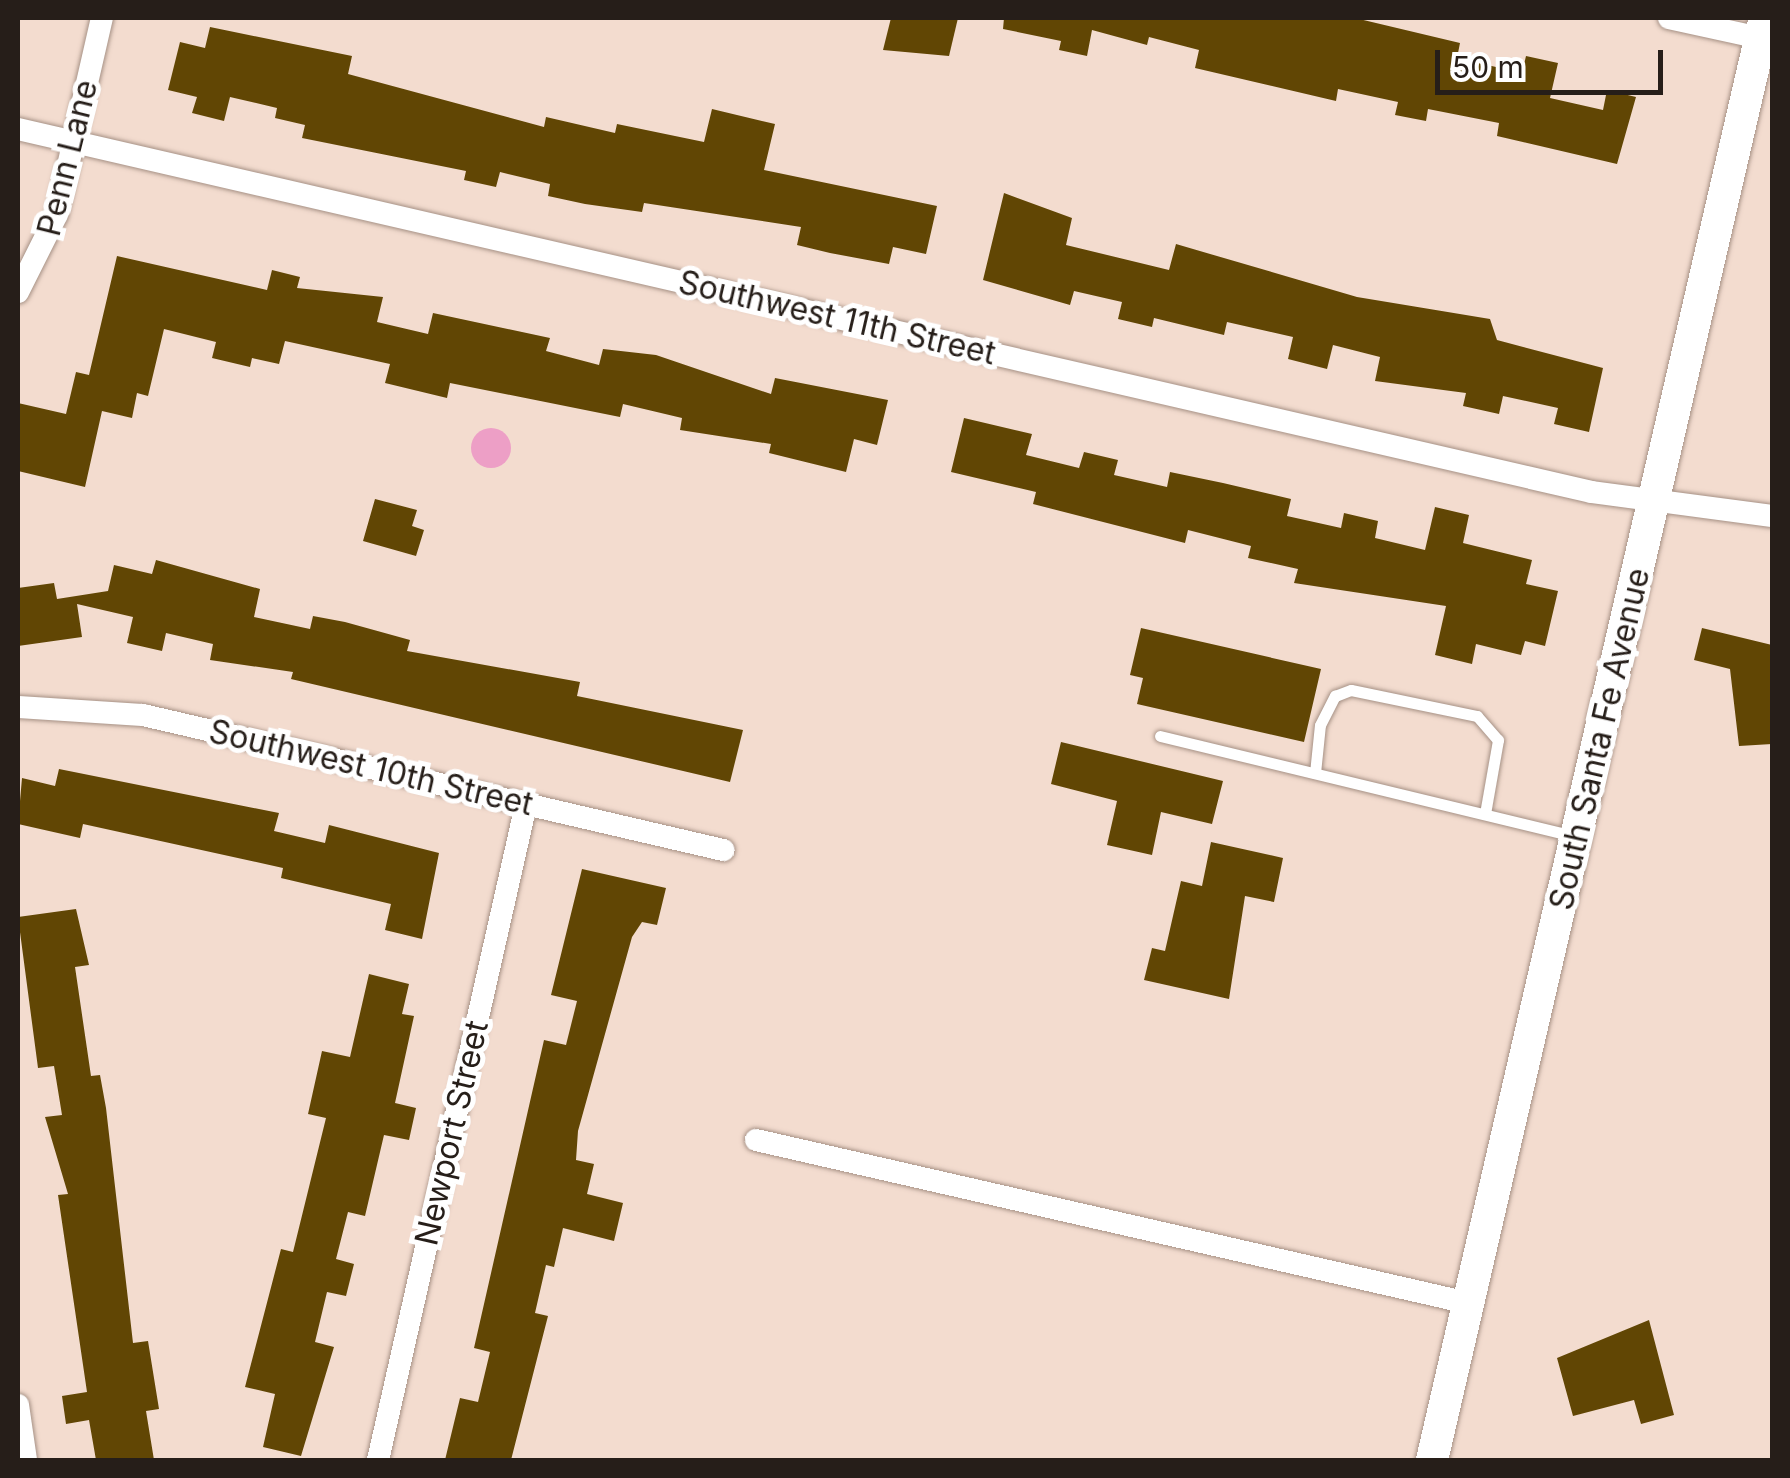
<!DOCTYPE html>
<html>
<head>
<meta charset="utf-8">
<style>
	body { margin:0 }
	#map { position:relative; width:1790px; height:1478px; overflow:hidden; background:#f3dccf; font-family:Inter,sans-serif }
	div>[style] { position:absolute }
	.water>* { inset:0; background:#ed9fc6 }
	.round { border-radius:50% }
	.building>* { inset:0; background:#614604 }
	.roads { filter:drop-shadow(0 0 2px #a69185) drop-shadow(0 0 2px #a69185) }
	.lane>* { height:11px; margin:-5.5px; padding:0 5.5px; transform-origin:5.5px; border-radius:5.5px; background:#fff }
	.street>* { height:22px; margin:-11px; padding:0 11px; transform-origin:11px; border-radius:11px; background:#fff }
	.secondary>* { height:32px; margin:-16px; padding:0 16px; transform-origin:16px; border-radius:16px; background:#fff }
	span { translate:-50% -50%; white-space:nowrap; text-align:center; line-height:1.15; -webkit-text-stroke:10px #fff; paint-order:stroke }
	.street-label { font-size:32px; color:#261e19 }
	.frame { position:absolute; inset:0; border:20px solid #261e19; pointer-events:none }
	.scale { position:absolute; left:1435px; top:50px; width:228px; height:45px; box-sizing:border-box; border:5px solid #261e19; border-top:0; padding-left:12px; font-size:30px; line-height:35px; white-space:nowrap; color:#261e19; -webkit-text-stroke:8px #fff; paint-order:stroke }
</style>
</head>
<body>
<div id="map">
	<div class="water">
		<div class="round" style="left:471px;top:428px;width:40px;height:40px"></div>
	</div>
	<div class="building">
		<div style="clip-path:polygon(891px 18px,958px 18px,949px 56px,883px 50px)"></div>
		<div style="clip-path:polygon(1004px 18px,1355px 18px,1460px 43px,1457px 58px,1522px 73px,1526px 56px,1558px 63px,1550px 98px,1603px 110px,1607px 90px,1636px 97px,1617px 164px,1497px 136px,1499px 123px,1428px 109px,1426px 121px,1395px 115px,1398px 102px,1338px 89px,1336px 101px,1195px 68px,1199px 50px,1149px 37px,1147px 45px,1092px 30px,1087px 56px,1059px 50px,1061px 41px,1003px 29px)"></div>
		<div style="clip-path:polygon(210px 27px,352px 56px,348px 74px,544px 127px,546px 117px,615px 133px,617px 124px,704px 142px,712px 109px,775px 124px,764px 170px,937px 206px,926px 254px,893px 247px,889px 264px,830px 253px,797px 245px,801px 227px,644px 203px,642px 212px,585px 204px,548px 196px,550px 184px,500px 172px,496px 187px,464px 180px,466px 171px,302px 138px,305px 125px,275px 118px,277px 108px,230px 97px,224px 121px,192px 113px,197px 97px,168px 90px,180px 42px,205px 48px)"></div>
		<div style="clip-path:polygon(1004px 193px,1072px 218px,1066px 245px,1169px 270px,1176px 244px,1357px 297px,1490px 319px,1497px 340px,1603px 368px,1589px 432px,1554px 424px,1558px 408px,1503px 396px,1499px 414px,1463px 406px,1466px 393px,1375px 381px,1380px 357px,1333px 345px,1327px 369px,1288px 359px,1293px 337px,1227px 322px,1224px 335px,1154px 318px,1152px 327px,1118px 319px,1122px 302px,1074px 291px,1070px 305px,983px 280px)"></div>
		<div style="clip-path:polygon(117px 256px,267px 290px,272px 270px,300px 277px,297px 288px,383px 297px,377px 322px,428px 334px,433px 313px,550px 338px,546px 351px,599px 365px,603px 349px,656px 355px,771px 394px,775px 378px,888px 400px,877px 445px,854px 439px,846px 472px,769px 453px,771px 444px,680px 430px,682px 418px,623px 404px,620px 417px,450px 383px,447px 398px,385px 383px,390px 364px,285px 341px,279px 364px,252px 358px,250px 367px,212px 358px,216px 342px,164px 329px,148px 396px,137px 393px,132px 418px,102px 411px,85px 487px,18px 471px,18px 403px,66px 414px,76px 372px,89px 375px)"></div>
		<div style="clip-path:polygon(964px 418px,1032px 434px,1026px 455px,1079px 468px,1084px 452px,1118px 460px,1114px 475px,1167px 487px,1170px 472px,1223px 483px,1291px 499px,1287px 516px,1341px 528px,1344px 513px,1378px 521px,1375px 538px,1425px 550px,1435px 507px,1469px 515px,1463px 543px,1532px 560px,1526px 584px,1558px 591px,1545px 646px,1525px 641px,1521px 655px,1476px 644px,1472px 664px,1435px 655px,1446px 606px,1294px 583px,1298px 569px,1248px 558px,1251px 546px,1188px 530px,1185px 543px,1033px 504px,1036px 492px,951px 472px)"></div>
		<div style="clip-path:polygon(375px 499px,417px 510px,412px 526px,424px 530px,416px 556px,363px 541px)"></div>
		<div style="clip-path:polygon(156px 560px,260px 589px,254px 617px,310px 629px,313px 616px,345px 622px,410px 640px,407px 651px,580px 682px,577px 696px,743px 730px,730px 782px,291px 679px,293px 672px,210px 660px,213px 644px,166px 633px,162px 651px,127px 643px,133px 617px,77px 604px,82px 637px,18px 646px,18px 588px,54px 583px,57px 599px,108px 591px,114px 565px,152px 574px)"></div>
		<div style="clip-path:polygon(1141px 628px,1321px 669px,1304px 742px,1137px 704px,1143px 678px,1130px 675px)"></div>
		<div style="clip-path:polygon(1702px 628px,1772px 645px,1772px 744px,1739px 746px,1730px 669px,1694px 660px)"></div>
		<div style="clip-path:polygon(1061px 742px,1223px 781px,1212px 824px,1161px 812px,1152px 855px,1107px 845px,1117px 801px,1051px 784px)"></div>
		<div style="clip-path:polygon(59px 769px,279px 813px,274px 831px,325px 843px,329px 825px,439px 853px,422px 939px,385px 930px,391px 904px,281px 878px,283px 868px,83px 824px,80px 838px,18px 824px,22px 778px,55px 786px)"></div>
		<div style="clip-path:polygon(1211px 842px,1283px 858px,1274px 902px,1245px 896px,1229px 999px,1144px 980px,1152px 948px,1165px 951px,1181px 881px,1202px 886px)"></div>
		<div style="clip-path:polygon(582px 869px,666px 888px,657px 925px,642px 922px,632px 937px,578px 1131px,576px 1160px,594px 1164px,587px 1194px,623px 1203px,614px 1241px,563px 1228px,554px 1267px,546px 1265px,535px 1313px,548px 1316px,511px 1460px,445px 1460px,460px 1398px,478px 1402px,490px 1352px,474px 1348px,544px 1040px,566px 1045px,577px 1001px,551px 995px)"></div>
		<div style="clip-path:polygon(76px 909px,89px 965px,75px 967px,91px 1076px,100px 1075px,106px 1108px,133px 1343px,148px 1341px,159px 1409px,146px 1411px,154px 1460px,96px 1460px,89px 1420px,66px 1424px,62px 1396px,87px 1392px,58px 1195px,68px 1194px,45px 1117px,62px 1115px,54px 1066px,38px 1068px,18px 917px)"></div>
		<div style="clip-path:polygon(369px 974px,409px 984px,402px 1014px,414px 1016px,395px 1103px,416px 1108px,409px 1140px,384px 1135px,365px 1216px,348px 1212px,336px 1259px,354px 1264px,346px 1296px,327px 1292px,315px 1342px,334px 1347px,301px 1456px,263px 1447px,275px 1394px,245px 1387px,281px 1249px,293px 1252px,326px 1118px,308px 1114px,322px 1051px,350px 1057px)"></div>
		<div style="clip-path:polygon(1649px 1320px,1674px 1415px,1641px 1424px,1634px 1400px,1573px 1416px,1557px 1358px)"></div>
	</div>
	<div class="roads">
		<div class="lane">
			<div style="left:1160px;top:736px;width:425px;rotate:13.6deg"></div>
			<div style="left:1315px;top:773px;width:48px;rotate:-84.1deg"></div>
			<div style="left:1320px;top:725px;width:33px;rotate:-63deg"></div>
			<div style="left:1335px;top:696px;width:17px;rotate:-21deg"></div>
			<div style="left:1351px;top:690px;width:129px;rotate:11.7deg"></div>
			<div style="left:1477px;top:716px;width:32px;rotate:49deg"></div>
			<div style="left:1498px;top:740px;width:75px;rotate:100deg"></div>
		</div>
		<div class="street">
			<div style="left:1669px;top:18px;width:93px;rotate:12.4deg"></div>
			<div style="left:18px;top:129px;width:1615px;rotate:12.99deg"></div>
			<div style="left:1592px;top:492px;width:182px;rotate:7.6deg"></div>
			<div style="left:18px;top:292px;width:87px;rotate:-63.4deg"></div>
			<div style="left:57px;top:214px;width:201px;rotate:-77.1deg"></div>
			<div style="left:18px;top:707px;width:125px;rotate:3.7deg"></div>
			<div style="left:143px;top:715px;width:596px;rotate:13.1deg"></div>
			<div style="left:756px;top:1140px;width:730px;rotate:12.89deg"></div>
			<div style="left:18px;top:1405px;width:56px;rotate:81.7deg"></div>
			<div style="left:378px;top:1460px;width:672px;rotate:-77.27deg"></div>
		</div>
		<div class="secondary">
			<div style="left:1432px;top:1460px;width:1480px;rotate:-77deg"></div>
		</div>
	</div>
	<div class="street-label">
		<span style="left:68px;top:158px;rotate:-76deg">Penn Lane</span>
		<span style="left:837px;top:318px;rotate:13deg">Southwest 11th Street</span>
		<span style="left:1600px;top:739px;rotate:-77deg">South Santa Fe Avenue</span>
		<span style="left:371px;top:768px;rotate:13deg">Southwest 10th Street</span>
		<span style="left:452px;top:1133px;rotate:-77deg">Newport Street</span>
	</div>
	<div class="frame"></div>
	<div class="scale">50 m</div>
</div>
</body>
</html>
